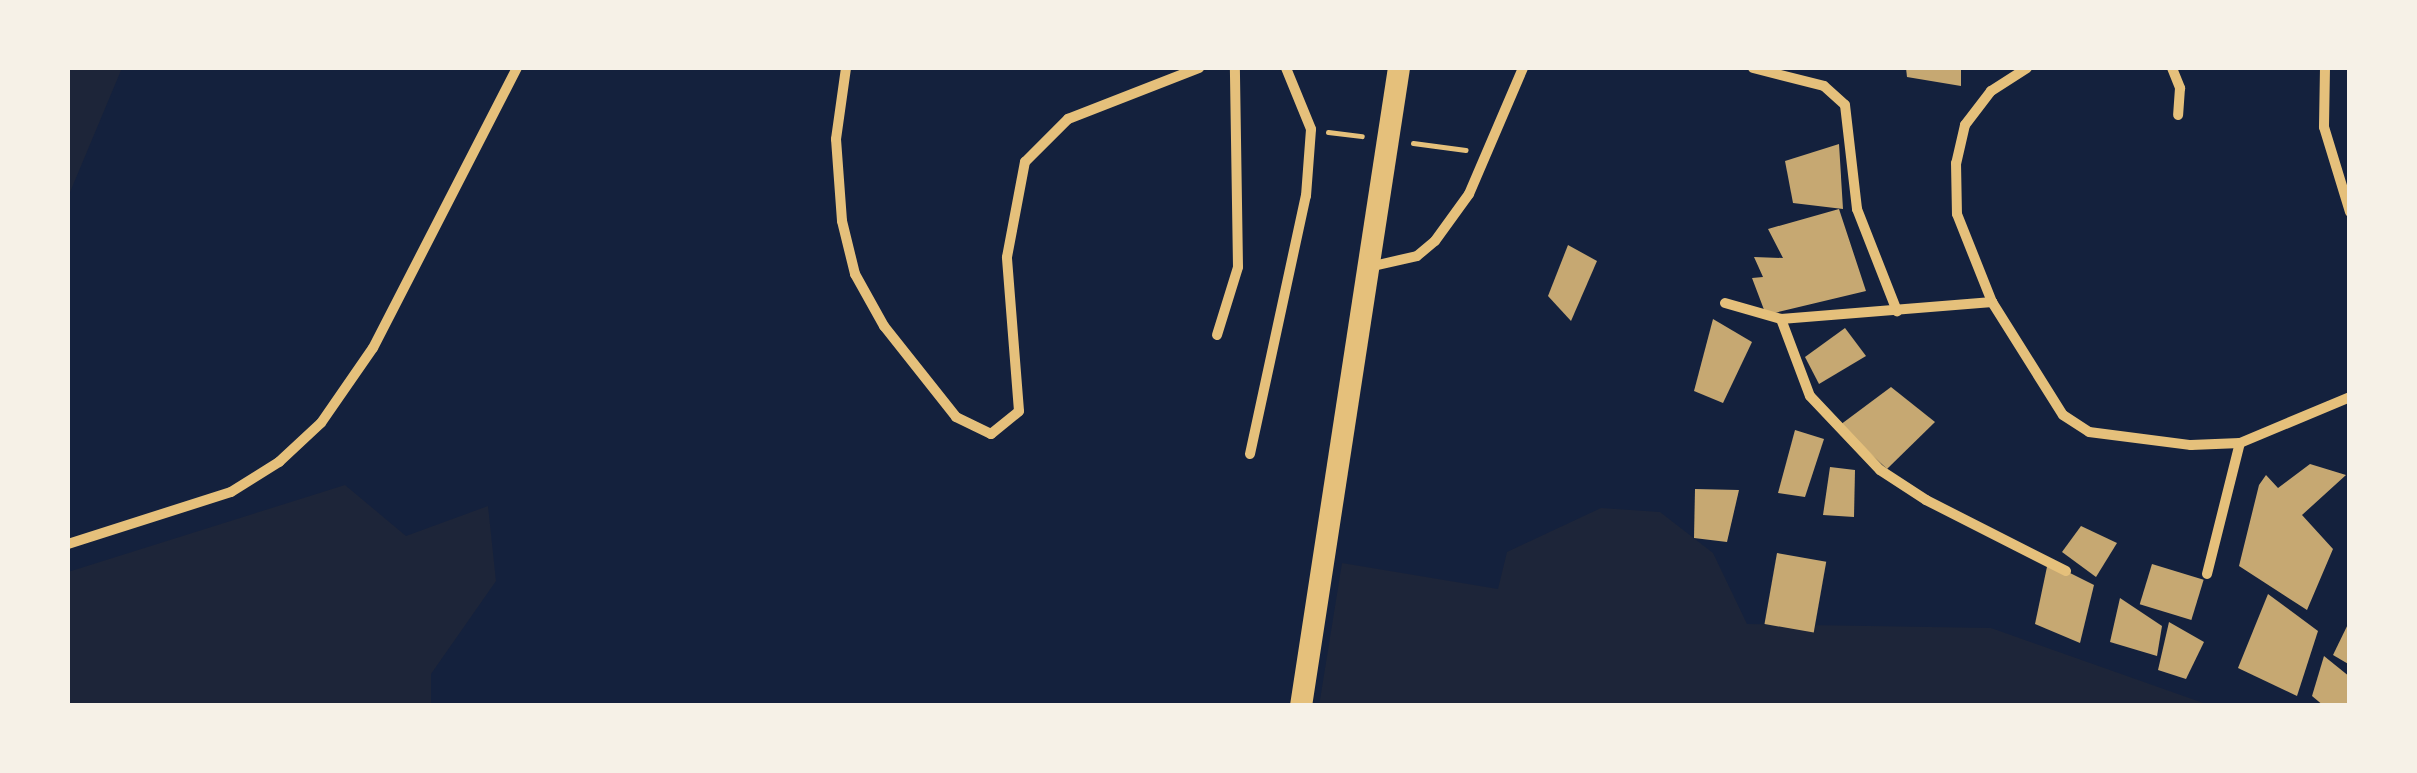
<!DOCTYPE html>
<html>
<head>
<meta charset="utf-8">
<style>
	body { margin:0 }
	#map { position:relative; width:2417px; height:773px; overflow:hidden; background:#14213d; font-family:Montserrat,sans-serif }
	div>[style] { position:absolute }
	.green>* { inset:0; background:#1d2539 }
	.building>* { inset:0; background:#c6a872; transform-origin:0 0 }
	.path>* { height:5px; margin:-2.5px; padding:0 2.5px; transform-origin:2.5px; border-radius:2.5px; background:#e5c07b }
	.minor>* { height:10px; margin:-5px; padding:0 5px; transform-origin:5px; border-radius:5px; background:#e5c07b }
	.trunk>* { height:22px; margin:-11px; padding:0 11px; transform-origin:11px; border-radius:11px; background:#e5c07b }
	span { translate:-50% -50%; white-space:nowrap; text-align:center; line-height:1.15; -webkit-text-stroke:10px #f6f1e7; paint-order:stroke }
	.frame { position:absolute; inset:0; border:70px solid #f6f1e7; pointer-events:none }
</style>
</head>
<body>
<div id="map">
	<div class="green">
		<div style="clip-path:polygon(68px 68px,122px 68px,68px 197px)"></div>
		<div style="clip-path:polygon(345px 485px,406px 536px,488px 506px,496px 581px,431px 674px,431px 705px,68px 705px,68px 572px)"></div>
		<div style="clip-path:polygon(1601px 508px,1660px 512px,1713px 553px,1747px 624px,1991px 628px,2209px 705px,1319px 706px,1342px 563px,1498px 589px,1507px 552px)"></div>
	</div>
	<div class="building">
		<div style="clip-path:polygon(1906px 68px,1961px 68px,1961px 86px,1907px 77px)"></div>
		<div style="clip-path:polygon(1839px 144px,1843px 209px,1793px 203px,1785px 161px)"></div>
		<div style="clip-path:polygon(1839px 209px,1866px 291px,1766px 315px,1752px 278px,1763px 277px,1754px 257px,1783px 258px,1768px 229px)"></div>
		<div style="clip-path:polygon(1568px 245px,1597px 261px,1571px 321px,1548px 296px)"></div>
		<div style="clip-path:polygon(1713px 319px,1752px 342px,1723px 403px,1694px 391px)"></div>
		<div style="clip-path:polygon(1845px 328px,1866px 356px,1819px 384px,1805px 357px)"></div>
		<div style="clip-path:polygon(1891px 387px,1935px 422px,1887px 469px,1840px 425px)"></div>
		<div style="clip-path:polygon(1795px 430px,1824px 439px,1805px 497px,1778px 493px)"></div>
		<div style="clip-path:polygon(2310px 464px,2346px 475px,2302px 515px,2333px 549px,2307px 610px,2239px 566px,2259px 485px,2266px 475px,2278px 488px)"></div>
		<div style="clip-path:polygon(1830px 467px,1855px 470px,1854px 517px,1823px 515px)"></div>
		<div style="clip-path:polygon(1695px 489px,1739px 490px,1727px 542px,1694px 538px)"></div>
		<div style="clip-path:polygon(2081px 526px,2117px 543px,2096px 577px,2062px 552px)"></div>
		<div style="left:1777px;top:553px;width:50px;height:72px;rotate:10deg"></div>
		<div style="clip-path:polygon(2048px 562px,2094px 585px,2080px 643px,2035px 624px)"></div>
		<div style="left:2152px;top:564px;width:54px;height:42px;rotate:17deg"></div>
		<div style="clip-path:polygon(2268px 594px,2318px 631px,2297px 696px,2238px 668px)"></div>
		<div style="clip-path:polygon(2120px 598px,2162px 626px,2157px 656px,2110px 642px)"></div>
		<div style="clip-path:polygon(2350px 620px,2350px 665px,2333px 655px)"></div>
		<div style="clip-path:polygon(2169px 622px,2204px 642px,2186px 679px,2158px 670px)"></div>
		<div style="clip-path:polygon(2324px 656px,2350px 677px,2350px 706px,2324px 706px,2312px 696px)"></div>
	</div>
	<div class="path">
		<div style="left:1328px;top:132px;width:34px;rotate:7deg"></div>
		<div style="left:1413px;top:143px;width:53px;rotate:7.5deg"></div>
	</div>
	<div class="minor">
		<div style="left:846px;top:68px;width:72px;rotate:98deg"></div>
		<div style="left:836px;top:139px;width:82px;rotate:85.8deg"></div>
		<div style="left:842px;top:221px;width:55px;rotate:76.2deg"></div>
		<div style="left:855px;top:274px;width:60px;rotate:60.9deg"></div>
		<div style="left:884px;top:326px;width:116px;rotate:51.6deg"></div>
		<div style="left:956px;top:417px;width:39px;rotate:26deg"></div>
		<div style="left:991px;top:434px;width:36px;rotate:-39deg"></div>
		<div style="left:1019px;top:411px;width:154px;rotate:-94.5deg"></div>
		<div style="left:1007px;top:257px;width:97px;rotate:-79.3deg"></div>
		<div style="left:1025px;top:162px;width:61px;rotate:-45deg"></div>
		<div style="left:1068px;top:119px;width:141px;rotate:-21.3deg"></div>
		<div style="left:1753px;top:68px;width:73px;rotate:14.2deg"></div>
		<div style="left:1824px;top:86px;width:28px;rotate:42deg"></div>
		<div style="left:1845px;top:105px;width:105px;rotate:83.4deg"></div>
		<div style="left:1857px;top:209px;width:110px;rotate:68.6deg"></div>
		<div style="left:2027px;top:68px;width:43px;rotate:147.4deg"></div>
		<div style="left:1991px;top:91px;width:43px;rotate:127.4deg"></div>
		<div style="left:1965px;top:125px;width:39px;rotate:103deg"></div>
		<div style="left:1956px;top:163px;width:51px;rotate:88.9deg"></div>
		<div style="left:1957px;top:214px;width:95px;rotate:68.3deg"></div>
		<div style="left:1992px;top:302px;width:133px;rotate:57.9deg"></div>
		<div style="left:2063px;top:415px;width:31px;rotate:33deg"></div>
		<div style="left:2089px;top:432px;width:103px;rotate:7.3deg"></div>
		<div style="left:2191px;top:445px;width:49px;rotate:-2.3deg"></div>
		<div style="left:2240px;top:443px;width:119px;rotate:-22.7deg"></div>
		<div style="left:2172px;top:68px;width:22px;rotate:68deg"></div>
		<div style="left:2180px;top:88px;width:27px;rotate:94deg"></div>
		<div style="left:2325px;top:68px;width:59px;rotate:91deg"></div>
		<div style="left:2324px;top:127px;width:89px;rotate:73deg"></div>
		<div style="left:1369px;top:267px;width:49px;rotate:-12.9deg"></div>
		<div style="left:1417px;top:256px;width:23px;rotate:-40deg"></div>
		<div style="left:1435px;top:241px;width:58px;rotate:-54.1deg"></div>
		<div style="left:1469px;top:194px;width:137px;rotate:-66.8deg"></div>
		<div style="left:1725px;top:303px;width:58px;rotate:15.9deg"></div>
		<div style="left:1781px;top:319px;width:212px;rotate:-4.6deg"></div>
		<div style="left:1781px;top:319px;width:82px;rotate:69.4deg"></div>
		<div style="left:1810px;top:396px;width:102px;rotate:46.6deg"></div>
		<div style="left:1880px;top:470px;width:55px;rotate:33.1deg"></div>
		<div style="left:1926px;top:500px;width:157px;rotate:26.9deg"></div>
		<div style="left:1217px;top:335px;width:71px;rotate:-72.8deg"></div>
		<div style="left:1238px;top:267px;width:199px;rotate:-90.9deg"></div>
		<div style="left:1250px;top:454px;width:264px;rotate:-77.8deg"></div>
		<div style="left:1306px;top:196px;width:67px;rotate:-85.7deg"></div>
		<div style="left:1311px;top:129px;width:66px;rotate:-112.3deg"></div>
		<div style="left:68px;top:544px;width:171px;rotate:-17.7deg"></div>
		<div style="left:231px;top:492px;width:57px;rotate:-32deg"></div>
		<div style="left:279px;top:462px;width:57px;rotate:-42.9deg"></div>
		<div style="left:321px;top:423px;width:91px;rotate:-55.3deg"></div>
		<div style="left:373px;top:348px;width:315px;rotate:-62.8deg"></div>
		<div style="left:2207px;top:574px;width:135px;rotate:-75.9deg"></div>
	</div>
	<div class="trunk">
		<div style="left:1301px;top:706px;width:645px;rotate:-81.27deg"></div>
	</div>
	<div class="frame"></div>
</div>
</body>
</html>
